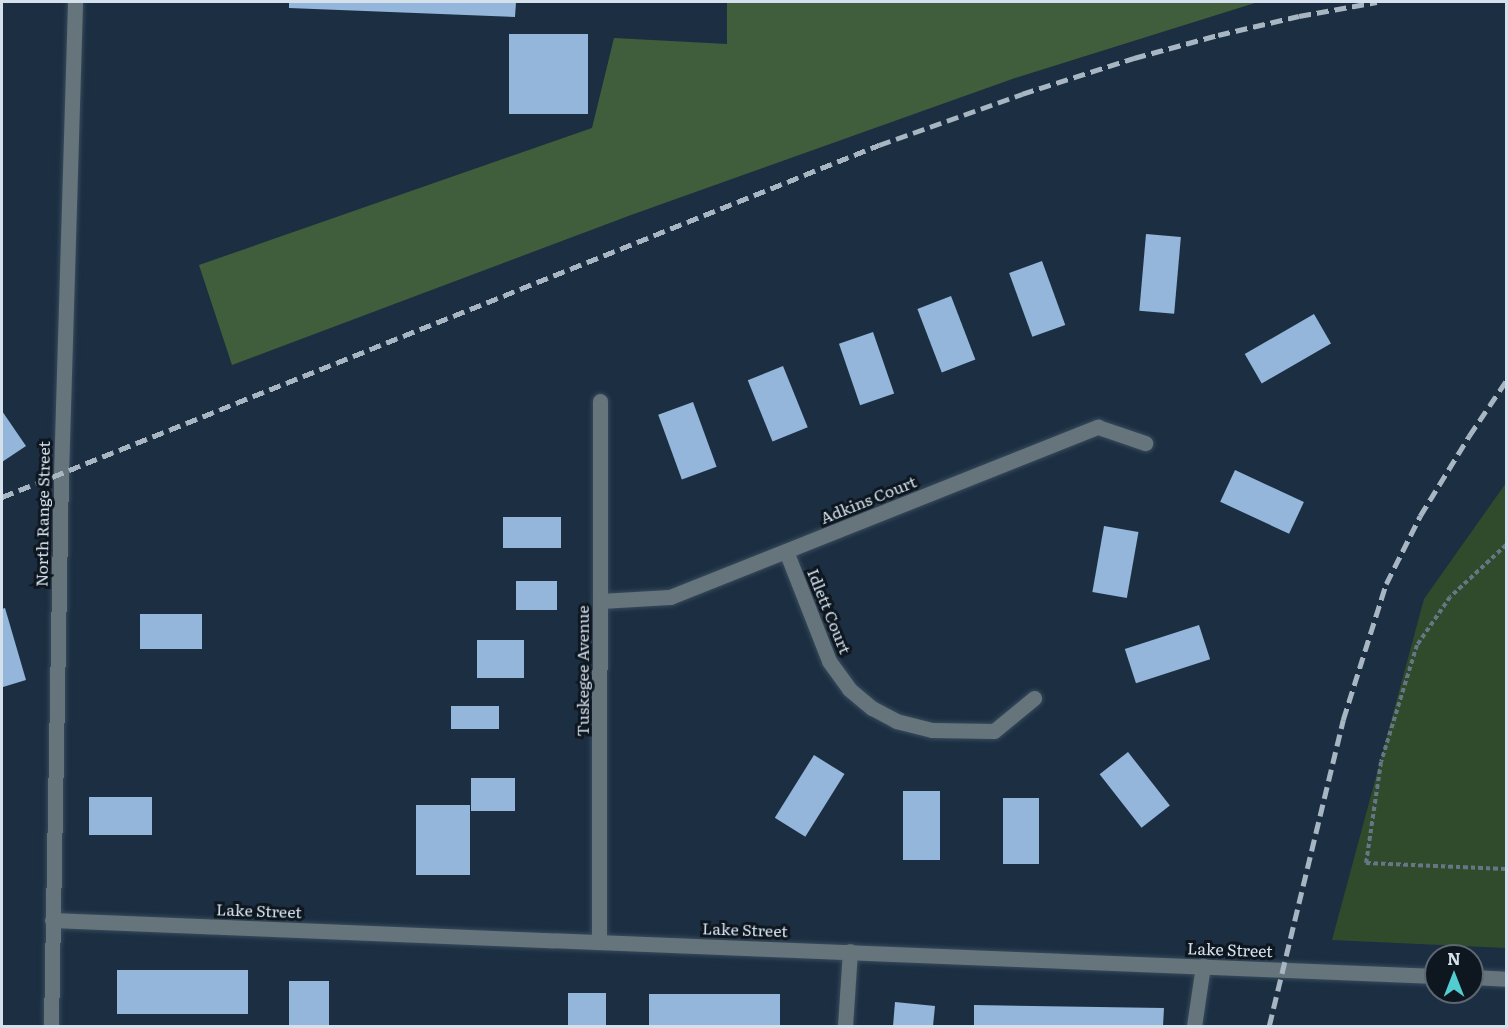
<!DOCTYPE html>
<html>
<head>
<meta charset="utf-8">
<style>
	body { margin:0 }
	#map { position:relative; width:1508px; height:1028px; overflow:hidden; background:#1c2f42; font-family:Literata,serif }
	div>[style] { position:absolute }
	.green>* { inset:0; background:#304a2c }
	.forest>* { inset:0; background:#405e3b }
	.building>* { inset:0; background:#93b6da; transform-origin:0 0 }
	.path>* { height:4px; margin-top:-2px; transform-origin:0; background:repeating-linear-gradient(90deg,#667686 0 4.5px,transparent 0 7.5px) }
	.roads { filter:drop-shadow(0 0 2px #394b5d) drop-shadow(0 0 2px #394b5d) }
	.minor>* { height:15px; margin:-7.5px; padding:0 7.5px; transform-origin:7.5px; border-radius:7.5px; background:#66757b }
	.rail>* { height:4.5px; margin-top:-2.25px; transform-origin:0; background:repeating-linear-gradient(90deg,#a8b6c3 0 12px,transparent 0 18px) }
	span { translate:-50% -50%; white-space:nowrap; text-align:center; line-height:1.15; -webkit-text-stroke:6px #0e161f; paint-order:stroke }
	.street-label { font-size:16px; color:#d4e0ec }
	.frame { position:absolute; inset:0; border:3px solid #d4e0ec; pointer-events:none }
	.north { position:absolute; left:1424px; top:944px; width:60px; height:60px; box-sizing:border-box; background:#0e161f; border:2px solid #5d6771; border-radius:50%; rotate:0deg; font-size:16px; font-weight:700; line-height:24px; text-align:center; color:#d4e0ec }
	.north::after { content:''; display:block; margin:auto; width:21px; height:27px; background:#52cdcf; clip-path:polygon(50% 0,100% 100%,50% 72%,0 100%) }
</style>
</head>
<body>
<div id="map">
	<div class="green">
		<div style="clip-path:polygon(1506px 483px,1506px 948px,1332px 940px,1424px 599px)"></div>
	</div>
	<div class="forest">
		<div style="clip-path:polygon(727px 2px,1258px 2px,1015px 78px,631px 215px,232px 365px,199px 265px,592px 128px,614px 38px,727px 44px)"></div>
	</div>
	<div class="building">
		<div style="clip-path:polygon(289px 2px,516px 2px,515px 17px,289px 8px)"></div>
		<div style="left:509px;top:34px;width:79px;height:80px"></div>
		<div style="left:1146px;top:234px;width:35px;height:77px;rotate:5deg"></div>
		<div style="left:1042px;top:261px;width:68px;height:35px;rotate:70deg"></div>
		<div style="left:951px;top:296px;width:68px;height:36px;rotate:69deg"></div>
		<div style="left:1314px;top:314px;width:34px;height:80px;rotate:60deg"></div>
		<div style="left:873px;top:332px;width:65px;height:36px;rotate:71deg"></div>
		<div style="left:783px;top:366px;width:66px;height:38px;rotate:68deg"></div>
		<div style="left:693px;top:402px;width:69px;height:37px;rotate:70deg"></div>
		<div style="clip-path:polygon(2px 411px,26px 446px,2px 462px)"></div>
		<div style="left:1235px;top:470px;width:76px;height:35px;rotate:25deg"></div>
		<div style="left:503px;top:517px;width:58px;height:31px"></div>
		<div style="left:1104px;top:526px;width:35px;height:67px;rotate:10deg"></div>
		<div style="left:516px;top:581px;width:41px;height:29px"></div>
		<div style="clip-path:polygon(5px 608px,26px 680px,3px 687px,2px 609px)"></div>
		<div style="left:140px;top:614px;width:62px;height:35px"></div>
		<div style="left:1199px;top:625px;width:36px;height:78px;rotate:72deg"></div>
		<div style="left:477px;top:640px;width:47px;height:38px"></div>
		<div style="left:451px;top:706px;width:48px;height:23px"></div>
		<div style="left:1128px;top:752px;width:68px;height:36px;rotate:52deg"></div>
		<div style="left:814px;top:755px;width:36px;height:74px;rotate:32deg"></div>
		<div style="left:471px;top:778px;width:44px;height:33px"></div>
		<div style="left:903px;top:791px;width:37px;height:69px"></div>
		<div style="left:89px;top:797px;width:63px;height:38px"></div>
		<div style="left:1003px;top:798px;width:36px;height:66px"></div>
		<div style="left:416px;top:805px;width:54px;height:70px"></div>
		<div style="left:117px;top:970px;width:131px;height:44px"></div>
		<div style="left:289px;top:981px;width:40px;height:45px"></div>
		<div style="left:568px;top:993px;width:38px;height:33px"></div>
		<div style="left:649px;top:994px;width:131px;height:32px"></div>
		<div style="clip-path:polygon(895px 1002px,935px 1006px,933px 1026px,893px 1026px)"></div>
		<div style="clip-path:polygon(974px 1005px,1164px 1008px,1163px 1026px,974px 1026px)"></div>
	</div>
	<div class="path">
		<div style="left:1506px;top:545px;width:76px;rotate:137.1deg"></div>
		<div style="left:1450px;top:597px;width:58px;rotate:124.5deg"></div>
		<div style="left:1417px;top:645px;width:122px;rotate:107.1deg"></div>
		<div style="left:1381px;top:762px;width:102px;rotate:98.4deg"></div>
		<div style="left:1366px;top:863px;width:140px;rotate:2.5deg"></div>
	</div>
	<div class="roads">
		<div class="minor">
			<div style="left:786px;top:551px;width:118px;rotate:68.6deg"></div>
			<div style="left:829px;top:661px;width:34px;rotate:54deg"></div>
			<div style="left:849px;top:689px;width:30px;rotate:40deg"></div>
			<div style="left:872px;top:708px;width:27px;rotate:28deg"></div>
			<div style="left:896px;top:721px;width:37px;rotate:14deg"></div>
			<div style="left:932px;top:730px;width:62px;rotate:0.9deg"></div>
			<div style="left:994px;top:731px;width:52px;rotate:-39.5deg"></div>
			<div style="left:600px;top:601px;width:70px;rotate:-3.3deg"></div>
			<div style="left:670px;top:597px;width:461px;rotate:-21.7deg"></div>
			<div style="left:1098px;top:427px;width:50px;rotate:18.8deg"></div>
			<div style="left:52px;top:920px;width:1385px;rotate:2.32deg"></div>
			<div style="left:599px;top:941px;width:540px;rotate:-89.89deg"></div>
			<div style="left:1472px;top:977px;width:34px;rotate:3deg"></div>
			<div style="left:51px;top:1026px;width:551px;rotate:-88.96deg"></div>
			<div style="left:61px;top:475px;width:473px;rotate:-88.3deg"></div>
			<div style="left:845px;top:1026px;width:75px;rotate:-86.2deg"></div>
			<div style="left:1194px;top:1026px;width:61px;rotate:-81.5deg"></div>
		</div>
	</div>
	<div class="rail">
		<div style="left:2px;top:497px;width:945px;rotate:-21.87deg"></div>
		<div style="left:879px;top:145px;width:152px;rotate:-19.6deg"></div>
		<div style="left:1022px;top:94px;width:118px;rotate:-17.8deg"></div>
		<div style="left:1134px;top:58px;width:87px;rotate:-15.3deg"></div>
		<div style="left:1218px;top:35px;width:83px;rotate:-13.2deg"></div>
		<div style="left:1299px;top:16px;width:79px;rotate:-10.2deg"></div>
		<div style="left:1269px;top:1026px;width:315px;rotate:-76.4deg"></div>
		<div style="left:1343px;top:720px;width:143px;rotate:-72.5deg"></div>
		<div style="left:1386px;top:584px;width:76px;rotate:-63.4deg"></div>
		<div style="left:1420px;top:516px;width:94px;rotate:-58.5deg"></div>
		<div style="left:1469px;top:436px;width:66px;rotate:-56.1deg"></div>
	</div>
	<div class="street-label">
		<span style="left:868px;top:499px;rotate:-22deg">Adkins Court</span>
		<span style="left:42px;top:514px;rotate:-89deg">North Range Street</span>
		<span style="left:830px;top:611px;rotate:68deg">Idlett Court</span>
		<span style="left:582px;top:671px;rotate:-90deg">Tuskegee Avenue</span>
		<span style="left:259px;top:910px;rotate:2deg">Lake Street</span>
		<span style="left:745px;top:929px;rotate:2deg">Lake Street</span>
		<span style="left:1230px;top:949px;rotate:2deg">Lake Street</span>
	</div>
	<div class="frame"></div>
	<div class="north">N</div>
</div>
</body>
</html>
